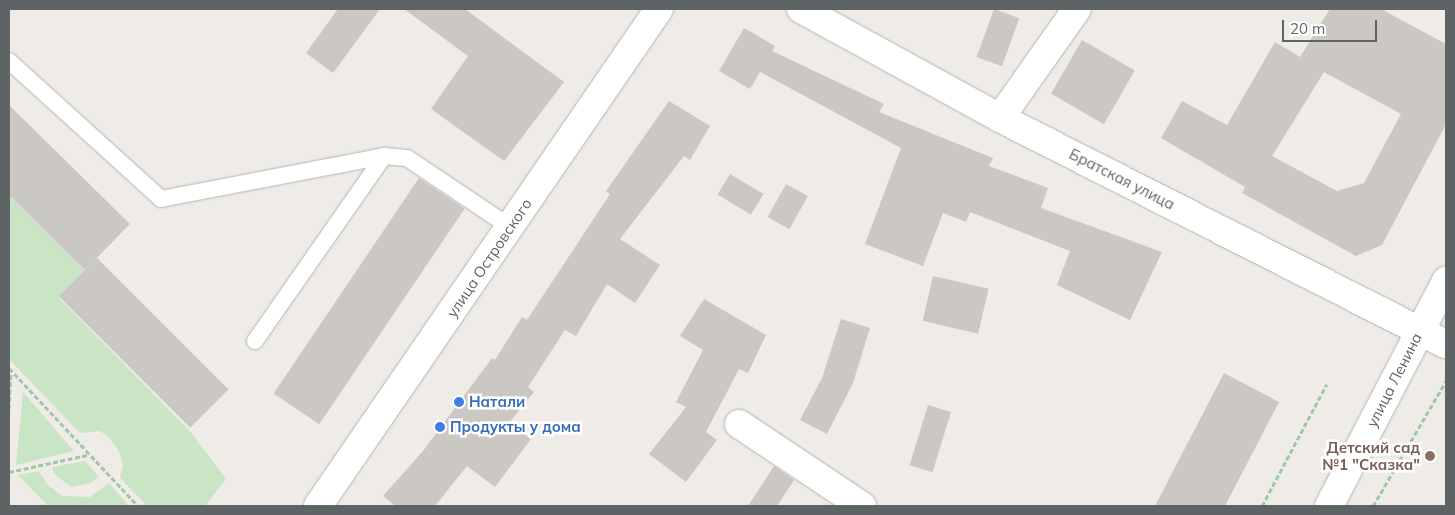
<!DOCTYPE html>
<html>
<head>
<meta charset="utf-8">
<style>
	body { margin:0 }
	#map { position:relative; width:1455px; height:515px; overflow:hidden; background:#efece7; font-family:Mulish,sans-serif }
	div>[style] { position:absolute }
	.green>* { inset:0; background:#cae5c5 }
	.building>* { inset:0; background:#cbc7c3; transform-origin:0 0 }
	.path>* { height:3px; margin-top:-1.5px; transform-origin:0; background:repeating-linear-gradient(90deg,#a0c8a5 0 5px,transparent 0 7.5px) }
	.roads { filter:drop-shadow(0 0 1px #b2b5b8) drop-shadow(0 0 1px #b2b5b8) }
	.lane>* { height:16px; margin:-8px; padding:0 8px; transform-origin:8px; border-radius:8px; background:#fff }
	.street>* { height:28px; margin:-14px; padding:0 14px; transform-origin:14px; border-radius:14px; background:#fff }
	.dots>* { width:14px; height:14px; translate:-50% -50%; box-sizing:border-box; border:2px solid #fff; border-radius:50% }
	span { translate:-50% -50%; white-space:nowrap; text-align:center; line-height:1.15; -webkit-text-stroke:5px #fff; paint-order:stroke }
	.street-label { font-size:15px; color:#5e6366 }
	.shop-label { font-size:15px; color:#366cbe; font-weight:700 }
	.left { translate:0 -50%; text-align:left }
	.education-label { font-size:15px; color:#785e54; font-weight:700 }
	.right { translate:-100% -50%; text-align:right }
	.frame { position:absolute; inset:0; border:10px solid #5e6366; pointer-events:none }
	.scale { position:absolute; left:1282px; top:20px; width:95px; height:22px; box-sizing:border-box; border:2px solid #5e6366; border-top:0; padding-left:6px; font-size:15px; line-height:18px; white-space:nowrap; color:#5e6366; -webkit-text-stroke:4px #fff; paint-order:stroke }
</style>
</head>
<body>
<div id="map">
	<div class="green">
		<div style="clip-path:polygon(9px 195px,85px 270px,58px 297px,189px 430px,226px 479px,205px 506px,147px 506px,120px 478px,123px 465px,119px 452px,109px 437px,100px 431px,80px 433px,9px 359px)"></div>
		<div style="clip-path:polygon(23px 392px,74px 451px,16px 465px)"></div>
		<div style="clip-path:polygon(85px 461px,99px 477px,91px 483px,71px 487px,54px 474px,52px 467px)"></div>
		<div style="clip-path:polygon(39px 471px,48px 485px,62px 496px,90px 497px,109px 483px,129px 506px,48px 506px,18px 475px)"></div>
	</div>
	<div class="building">
		<div style="clip-path:polygon(338px 9px,380px 9px,333px 73px,306px 53px)"></div>
		<div style="clip-path:polygon(404px 9px,465px 9px,564px 82px,504px 161px,431px 109px,468px 56px)"></div>
		<div style="left:994px;top:9px;width:27px;height:51px;rotate:20deg"></div>
		<div style="clip-path:polygon(evenodd,1330px 9px,1381px 9px,1446px 44px,1446px 124px,1382px 245px,1356px 256px,1242px 193px,1245px 187px,1161px 138px,1182px 101px,1227px 125px,1275px 42px,1300px 57px,1330px 9px,1324px 72px,1401px 114px,1364px 183px,1337px 191px,1272px 156px,1324px 72px)"></div>
		<div style="clip-path:polygon(744px 28px,775px 46px,772px 51px,884px 104px,879px 112px,993px 158px,989px 166px,1048px 188px,1041px 208px,1162px 252px,1130px 320px,1057px 285px,1070px 251px,970px 212px,966px 222px,943px 213px,923px 266px,865px 244px,901px 148px,760px 72px,750px 89px,719px 71px)"></div>
		<div style="left:1082px;top:40px;width:61px;height:62px;rotate:30deg"></div>
		<div style="clip-path:polygon(669px 101px,710px 126px,690px 160px,684px 156px,620px 239px,660px 265px,635px 303px,607px 284px,576px 336px,565px 330px,528px 387px,534px 392px,509px 423px,531px 439px,495px 487px,467px 466px,435px 506px,395px 506px,383px 496px,423px 451px,492px 358px,495px 360px,522px 317px,527px 320px,610px 194px,606px 191px)"></div>
		<div style="clip-path:polygon(9px 105px,130px 224px,85px 270px,9px 195px)"></div>
		<div style="left:730px;top:174px;width:39px;height:24px;rotate:31deg"></div>
		<div style="left:419px;top:178px;width:55px;height:260px;rotate:34deg"></div>
		<div style="left:786px;top:184px;width:25px;height:38px;rotate:29deg"></div>
		<div style="left:97px;top:258px;width:186px;height:54px;rotate:45deg"></div>
		<div style="left:933px;top:276px;width:57px;height:46px;rotate:13deg"></div>
		<div style="clip-path:polygon(704px 299px,766px 335px,748px 373px,739px 369px,706px 432px,717px 440px,686px 482px,649px 454px,686px 407px,676px 402px,703px 350px,680px 336px)"></div>
		<div style="clip-path:polygon(841px 319px,870px 328px,853px 383px,827px 434px,800px 420px,822px 378px)"></div>
		<div style="clip-path:polygon(1224px 373px,1279px 402px,1225px 506px,1155px 506px)"></div>
		<div style="left:928px;top:405px;width:24px;height:63px;rotate:17deg"></div>
		<div style="clip-path:polygon(774px 466px,794px 480px,777px 506px,748px 506px)"></div>
	</div>
	<div class="path">
		<div style="left:9px;top:368px;width:189px;rotate:46.9deg"></div>
		<div style="left:9px;top:409px;width:37px;rotate:-87deg"></div>
		<div style="left:9px;top:472px;width:80px;rotate:-12.3deg"></div>
		<div style="left:1262px;top:506px;width:138px;rotate:-62deg"></div>
		<div style="left:1373px;top:506px;width:145px;rotate:-59.7deg"></div>
	</div>
	<div class="roads">
		<div class="lane">
			<div style="left:9px;top:61px;width:205px;rotate:42.2deg"></div>
			<div style="left:161px;top:199px;width:227px;rotate:-10.9deg"></div>
			<div style="left:255px;top:341px;width:226px;rotate:-55.1deg"></div>
			<div style="left:384px;top:156px;width:23px;rotate:5deg"></div>
			<div style="left:407px;top:158px;width:124px;rotate:33.8deg"></div>
		</div>
		<div class="street">
			<div style="left:801px;top:9px;width:227px;rotate:28.7deg"></div>
			<div style="left:1000px;top:118px;width:500px;rotate:26.9deg"></div>
			<div style="left:1000px;top:118px;width:133px;rotate:-54.8deg"></div>
			<div style="left:739px;top:424px;width:148px;rotate:33.7deg"></div>
			<div style="left:318px;top:506px;width:603px;rotate:-55.55deg"></div>
			<div style="left:1329px;top:506px;width:254px;rotate:-62.5deg"></div>
		</div>
	</div>
	<div class="dots">
		<div style="left:459px;top:402px;background:#3f7fe0"></div>
		<div style="left:440px;top:427px;background:#3f7fe0"></div>
		<div style="left:1430px;top:456px;background:#8d6e63"></div>
	</div>
	<div class="street-label">
		<span style="left:1122px;top:179px;rotate:27deg">Братская улица</span>
		<span style="left:489px;top:258px;rotate:-56deg">улица Островского</span>
		<span style="left:1394px;top:380px;rotate:-63deg">улица Ленина</span>
	</div>
	<div class="shop-label">
		<span class="left" style="left:469px;top:402px">Натали</span>
		<span class="left" style="left:450px;top:427px">Продукты у дома</span>
	</div>
	<div class="education-label">
		<span class="right" style="left:1420px;top:456px">Детский сад<br>№1 "Сказка"</span>
	</div>
	<div class="frame"></div>
	<div class="scale">20 m</div>
</div>
</body>
</html>
